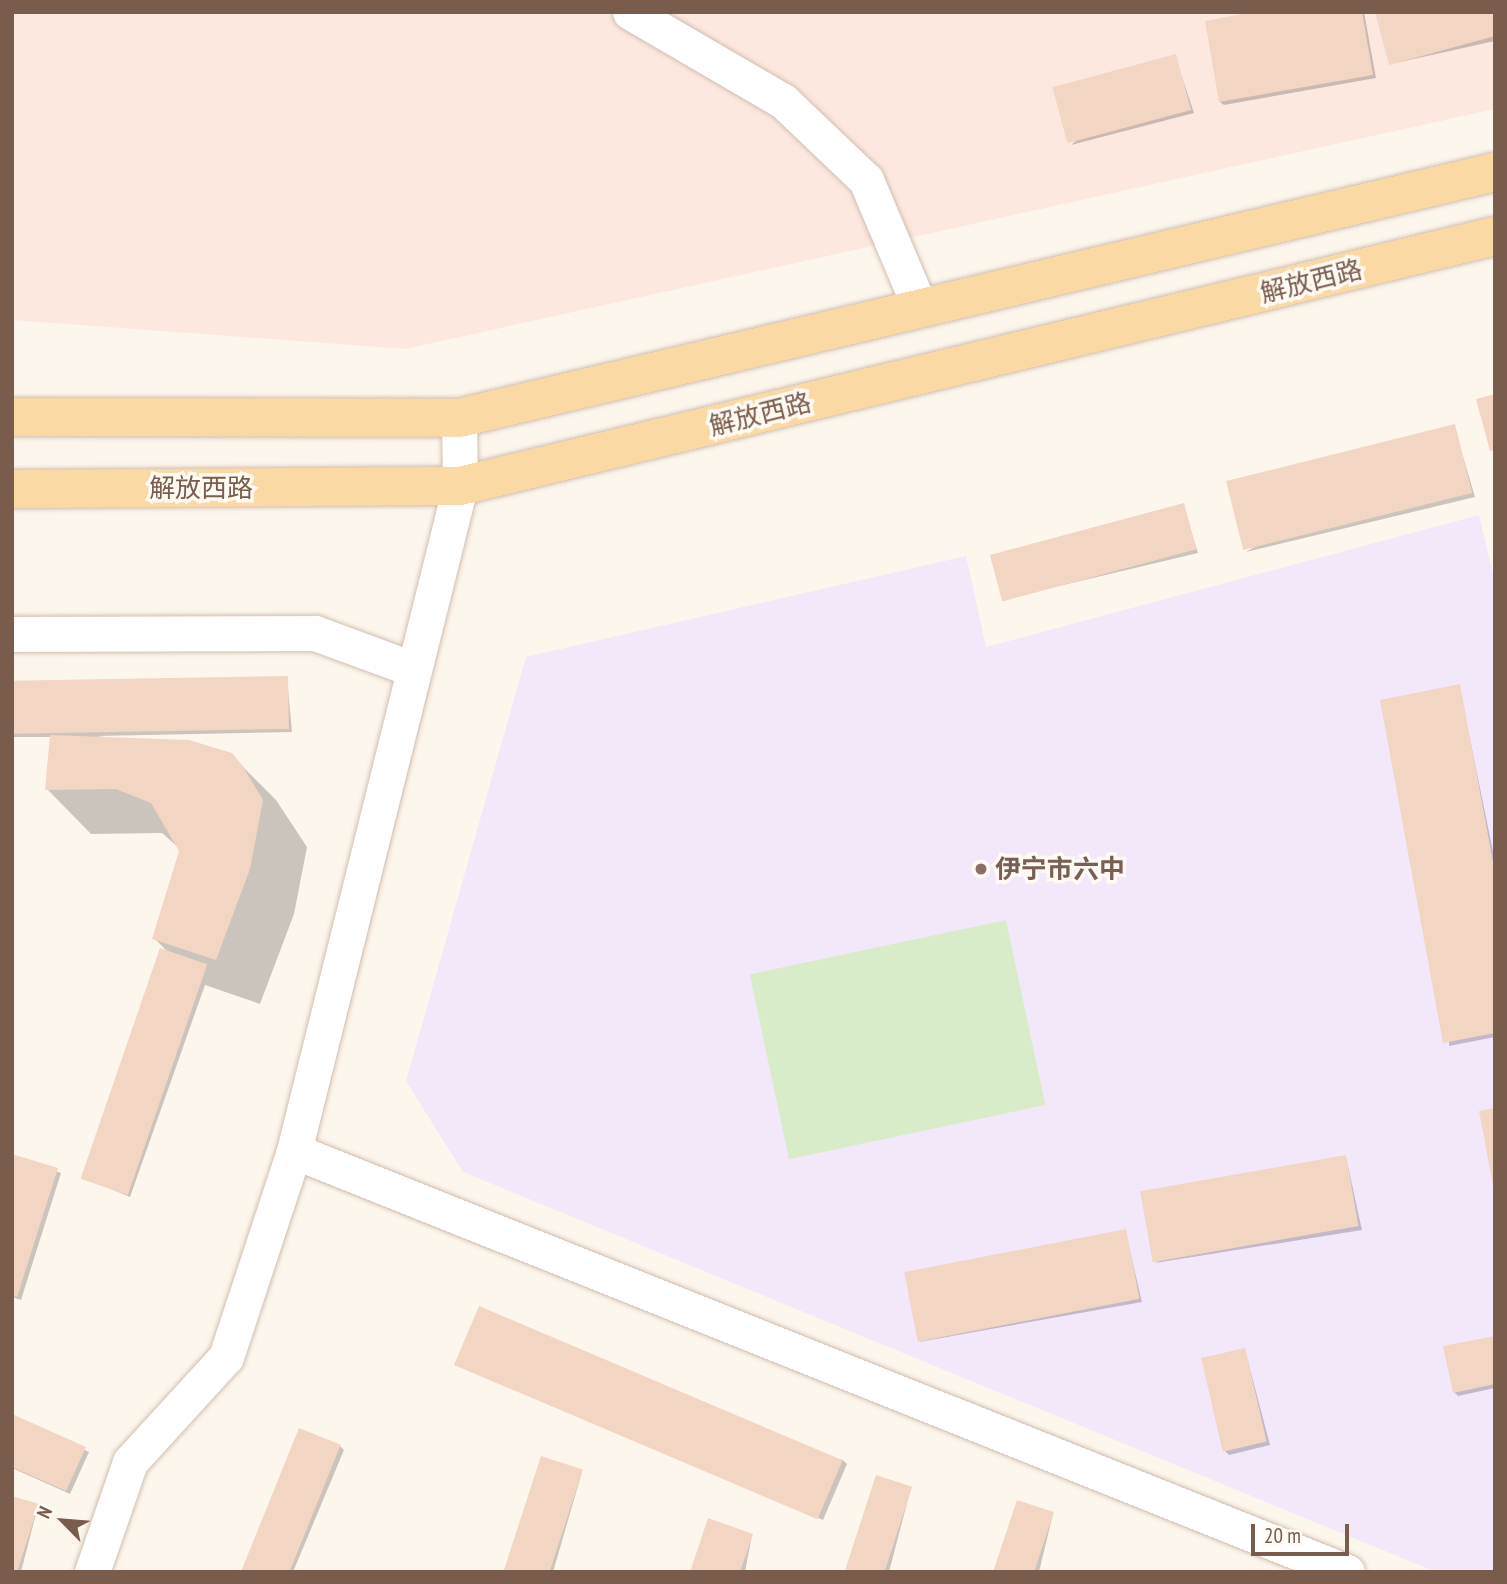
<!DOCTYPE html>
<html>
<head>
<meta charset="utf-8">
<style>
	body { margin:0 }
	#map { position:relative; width:1507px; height:1584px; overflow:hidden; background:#fdf6ec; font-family:"PT Sans Narrow","Noto Sans SC",sans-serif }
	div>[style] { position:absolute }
	.commercial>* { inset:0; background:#fde8e0 }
	.education>* { inset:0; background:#f3e8fa }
	.green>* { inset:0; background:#d8ecc9; transform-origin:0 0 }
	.shadow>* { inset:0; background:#0003 }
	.building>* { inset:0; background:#f3d5c3; transform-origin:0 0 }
	.roads { filter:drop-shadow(0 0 2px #d1beb0) drop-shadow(0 0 2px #d1beb0) }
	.minor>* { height:35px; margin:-17.5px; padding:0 17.5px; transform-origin:17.5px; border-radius:17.5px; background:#fff }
	.major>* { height:38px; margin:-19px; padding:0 19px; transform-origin:19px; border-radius:19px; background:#fbd9a5 }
	.dots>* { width:19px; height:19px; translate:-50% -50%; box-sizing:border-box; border:4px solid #fffaf3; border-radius:50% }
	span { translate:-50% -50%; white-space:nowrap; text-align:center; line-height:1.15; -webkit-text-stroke:7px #fffaf3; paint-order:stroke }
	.street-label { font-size:26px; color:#7a5c4d }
	.education-label { font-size:26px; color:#785e54; font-weight:700 }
	.left { translate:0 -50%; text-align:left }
	.frame { position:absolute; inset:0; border:14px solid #7a5c4d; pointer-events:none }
	.north { position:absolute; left:28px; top:1486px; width:70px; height:70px; -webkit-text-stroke:5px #fffaf3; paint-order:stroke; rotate:295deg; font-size:19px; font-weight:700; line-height:28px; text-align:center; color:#7a5c4d }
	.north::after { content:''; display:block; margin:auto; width:24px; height:32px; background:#7a5c4d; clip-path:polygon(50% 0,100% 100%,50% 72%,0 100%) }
	.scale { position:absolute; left:1251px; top:1524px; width:98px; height:32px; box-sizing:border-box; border:4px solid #7a5c4d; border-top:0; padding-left:9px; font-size:21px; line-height:24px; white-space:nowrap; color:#7a5c4d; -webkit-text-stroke:5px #fffaf3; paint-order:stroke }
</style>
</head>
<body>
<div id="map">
	<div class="commercial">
		<div style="clip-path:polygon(12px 12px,1495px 12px,1495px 109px,405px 349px,12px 320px)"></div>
	</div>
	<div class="education">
		<div style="clip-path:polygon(1479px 515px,1495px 583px,1495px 1572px,1436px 1572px,463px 1172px,406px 1081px,526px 657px,966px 556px,986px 647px)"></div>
	</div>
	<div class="green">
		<div style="left:1006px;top:920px;width:189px;height:262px;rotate:78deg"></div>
	</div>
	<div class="shadow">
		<div style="clip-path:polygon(1263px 12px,1364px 12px,1376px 78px,1224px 105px,1220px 102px)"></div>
		<div style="clip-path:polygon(1495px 12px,1495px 41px,1391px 64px)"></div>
		<div style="clip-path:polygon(1175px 56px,1194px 113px,1071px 145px)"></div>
		<div style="clip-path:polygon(1454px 426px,1475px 497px,1246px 552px)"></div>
		<div style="clip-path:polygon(1183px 505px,1198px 553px,1004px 599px)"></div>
		<div style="clip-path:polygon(287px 678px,292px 732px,97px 736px,231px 755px,276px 800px,307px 847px,294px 914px,260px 1004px,205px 985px,130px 1197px,82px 1177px,168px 952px,154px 938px,181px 850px,162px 833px,91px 834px,47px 789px,51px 737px,12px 737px,12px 683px)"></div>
		<div style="clip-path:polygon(1459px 686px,1495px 861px,1495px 1037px,1449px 1046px)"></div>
		<div style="clip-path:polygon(12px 1155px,61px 1173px,21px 1300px,12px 1297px)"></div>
		<div style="clip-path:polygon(1346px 1157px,1362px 1230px,1155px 1263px)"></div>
		<div style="clip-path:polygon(1125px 1230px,1142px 1302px,919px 1342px)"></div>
		<div style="clip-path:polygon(1495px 1338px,1495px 1388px,1458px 1396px,1454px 1392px)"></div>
		<div style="clip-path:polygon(1245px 1350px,1270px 1445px,1229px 1455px,1225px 1451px)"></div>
		<div style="clip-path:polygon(457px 1365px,843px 1460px,847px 1464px,823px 1520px)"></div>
		<div style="clip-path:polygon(12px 1416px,89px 1452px,70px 1494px,12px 1468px)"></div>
		<div style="clip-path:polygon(340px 1446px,344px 1450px,293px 1572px,241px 1572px)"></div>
		<div style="clip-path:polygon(582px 1472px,553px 1572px,504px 1572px)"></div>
		<div style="clip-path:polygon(911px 1488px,889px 1572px,846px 1572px)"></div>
		<div style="clip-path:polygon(38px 1506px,21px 1572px,12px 1572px)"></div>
		<div style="clip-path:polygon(1053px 1514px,1039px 1572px,995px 1572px)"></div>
		<div style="clip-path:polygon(752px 1535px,745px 1572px,692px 1572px)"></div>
	</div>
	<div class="building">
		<div style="clip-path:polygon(1253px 12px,1362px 12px,1373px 75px,1219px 102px,1205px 21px)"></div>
		<div style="clip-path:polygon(1375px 12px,1495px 12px,1495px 36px,1389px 65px)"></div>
		<div style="left:1176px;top:54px;width:58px;height:128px;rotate:75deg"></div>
		<div style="clip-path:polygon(1495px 394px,1495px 450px,1490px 451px,1476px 399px)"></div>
		<div style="left:1455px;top:424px;width:71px;height:236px;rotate:76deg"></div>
		<div style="left:1184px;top:503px;width:48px;height:201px;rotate:75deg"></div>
		<div style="left:288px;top:676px;width:53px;height:276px;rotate:89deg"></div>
		<div style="clip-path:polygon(1460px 684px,1495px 873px,1495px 1033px,1443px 1043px,1380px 700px)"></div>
		<div style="clip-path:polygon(50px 735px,189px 740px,232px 753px,242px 765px,263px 800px,250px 869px,216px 960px,152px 939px,179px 851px,151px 803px,116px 789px,45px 790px)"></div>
		<div style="left:160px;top:948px;width:50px;height:244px;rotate:19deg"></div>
		<div style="clip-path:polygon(1495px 1108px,1495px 1185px,1493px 1185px,1479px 1111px)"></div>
		<div style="clip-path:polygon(12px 1154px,58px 1168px,17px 1297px,12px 1296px)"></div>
		<div style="left:1346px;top:1155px;width:72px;height:209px;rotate:80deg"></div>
		<div style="left:1126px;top:1229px;width:71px;height:226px;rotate:79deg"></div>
		<div style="left:479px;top:1306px;width:395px;height:64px;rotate:23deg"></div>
		<div style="clip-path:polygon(1495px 1336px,1495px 1384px,1453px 1393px,1443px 1346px)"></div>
		<div style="left:1245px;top:1348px;width:96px;height:45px;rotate:77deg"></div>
		<div style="clip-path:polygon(12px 1414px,86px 1447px,66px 1491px,12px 1467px)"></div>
		<div style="left:299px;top:1428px;width:45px;height:156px;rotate:22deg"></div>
		<div style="left:541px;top:1456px;width:44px;height:122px;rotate:18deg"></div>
		<div style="left:876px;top:1475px;width:38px;height:102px;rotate:18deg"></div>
		<div style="clip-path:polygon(12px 1496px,39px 1504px,17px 1572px,12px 1572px)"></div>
		<div style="clip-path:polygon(1017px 1500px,1054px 1512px,1034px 1572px,993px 1572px)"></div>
		<div style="clip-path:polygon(708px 1518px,753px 1534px,740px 1572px,690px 1572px)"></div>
	</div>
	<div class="roads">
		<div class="minor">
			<div style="left:630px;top:12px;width:177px;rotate:30.2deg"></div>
			<div style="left:783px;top:101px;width:115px;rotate:43.6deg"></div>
			<div style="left:866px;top:180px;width:139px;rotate:67.1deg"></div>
			<div style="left:12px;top:634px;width:303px;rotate:-0.2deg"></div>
			<div style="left:315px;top:633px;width:101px;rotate:20.2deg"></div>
			<div style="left:294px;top:1151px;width:1134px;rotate:21.79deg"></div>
			<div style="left:92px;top:1572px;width:116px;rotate:-70.9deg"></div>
			<div style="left:130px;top:1462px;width:142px;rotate:-47.6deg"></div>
			<div style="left:226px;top:1357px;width:217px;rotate:-71.7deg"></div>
			<div style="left:294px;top:1151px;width:685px;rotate:-75.98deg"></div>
			<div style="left:460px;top:486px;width:68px;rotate:-90.8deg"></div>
		</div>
		<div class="major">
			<div style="left:12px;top:417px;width:447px;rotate:0.1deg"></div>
			<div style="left:459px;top:418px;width:1065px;rotate:-13.36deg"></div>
			<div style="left:12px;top:489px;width:448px;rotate:-0.4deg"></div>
			<div style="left:460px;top:486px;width:1065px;rotate:-13.58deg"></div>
		</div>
	</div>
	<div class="dots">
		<div style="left:981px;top:869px;background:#8d6e63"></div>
	</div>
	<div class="street-label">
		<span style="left:1311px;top:281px;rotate:-14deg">解放西路</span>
		<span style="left:760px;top:414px;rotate:-14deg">解放西路</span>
		<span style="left:201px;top:488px">解放西路</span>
	</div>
	<div class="education-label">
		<span class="left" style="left:995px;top:869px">伊宁市六中</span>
	</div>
	<div class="frame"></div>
	<div class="north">N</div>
	<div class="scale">20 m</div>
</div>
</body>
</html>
